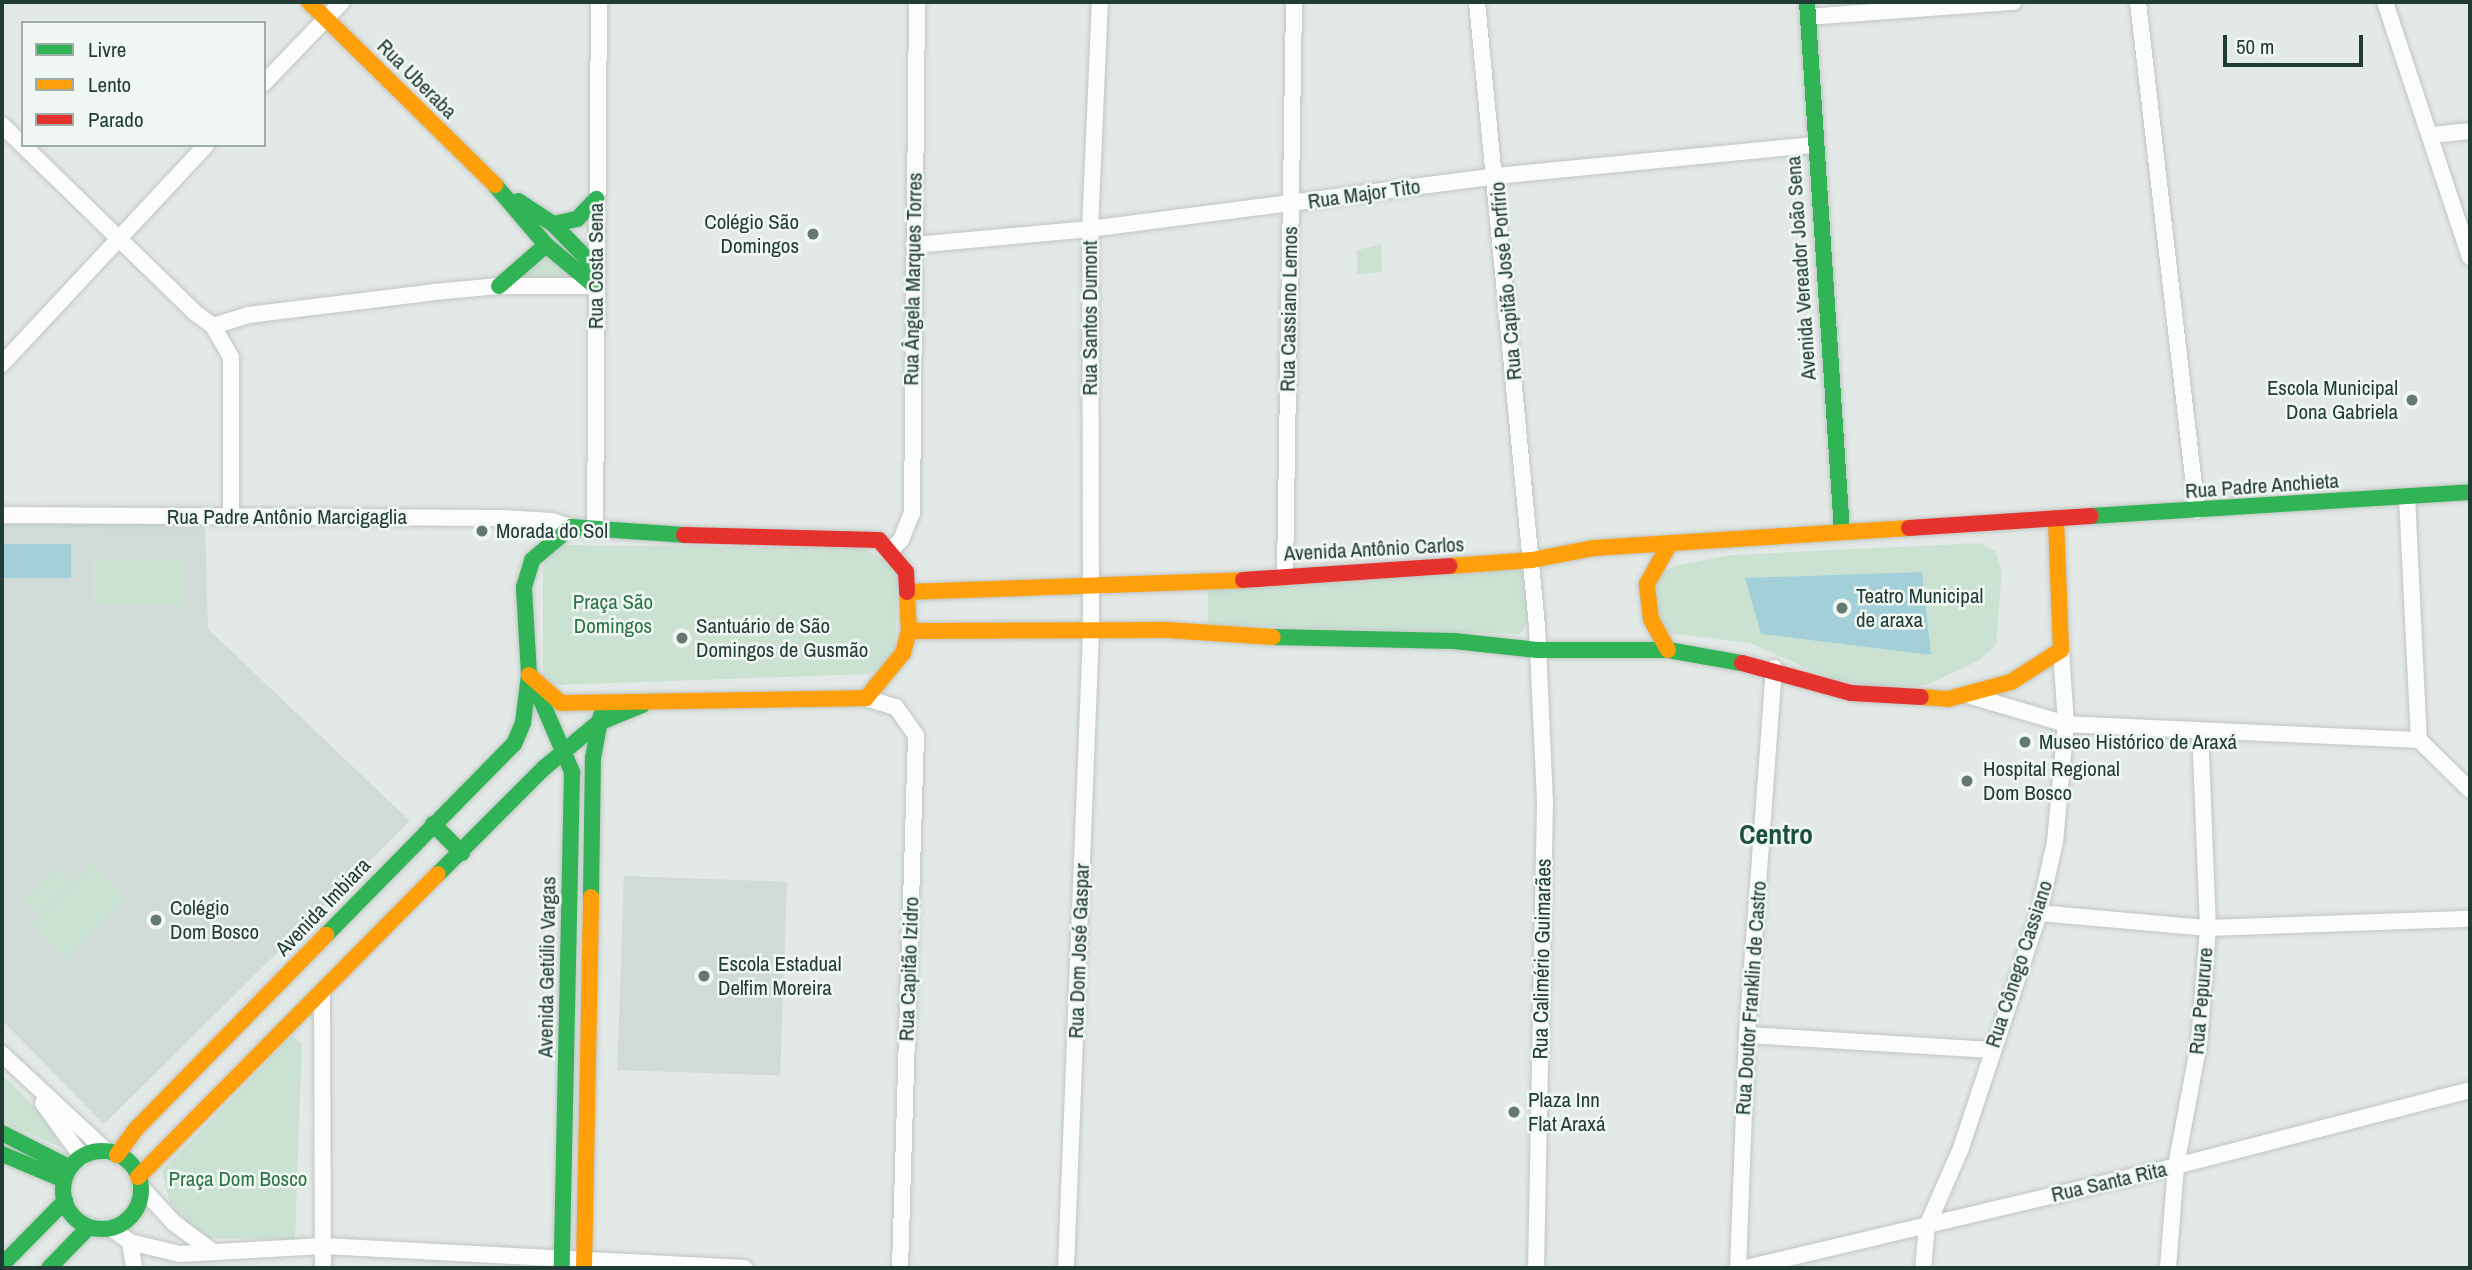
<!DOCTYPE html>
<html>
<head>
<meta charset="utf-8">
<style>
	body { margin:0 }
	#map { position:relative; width:2472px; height:1270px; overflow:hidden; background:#e3e9e6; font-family:"Archivo Narrow",sans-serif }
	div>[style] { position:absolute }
	.built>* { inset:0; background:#d0dad6; transform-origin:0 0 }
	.green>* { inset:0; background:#cbe2d3; transform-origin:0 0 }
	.water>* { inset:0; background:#a3d0d8; transform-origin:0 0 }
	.roads { filter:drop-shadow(0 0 2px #c0c6c3) drop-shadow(0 0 2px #c0c6c3) }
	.street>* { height:16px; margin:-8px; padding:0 8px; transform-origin:8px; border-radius:8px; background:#fbfcfb }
	.fast>* { height:16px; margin:-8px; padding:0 8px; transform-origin:8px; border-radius:8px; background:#30b455 }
	.fast>.ring { margin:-8px; padding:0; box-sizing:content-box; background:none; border:16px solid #30b455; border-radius:50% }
	.slow>* { height:16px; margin:-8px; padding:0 8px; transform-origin:8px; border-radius:8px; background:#ff9f0a }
	.jam>* { height:16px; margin:-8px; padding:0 8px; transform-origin:8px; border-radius:8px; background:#e5322d }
	.dots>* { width:19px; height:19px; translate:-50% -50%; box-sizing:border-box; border:4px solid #f1f8f4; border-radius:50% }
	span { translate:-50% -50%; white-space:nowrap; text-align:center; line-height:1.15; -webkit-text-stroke:5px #f1f8f4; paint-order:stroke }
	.street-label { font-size:21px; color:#213c35 }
	.poi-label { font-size:21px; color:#213c35 }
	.right { translate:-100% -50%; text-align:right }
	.left { translate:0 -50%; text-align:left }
	.park-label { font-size:21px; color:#2a7447 }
	.district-label { font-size:28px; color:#1c4f43; font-weight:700 }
	.frame { position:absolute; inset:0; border:4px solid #213c35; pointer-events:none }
	.legend { position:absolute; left:21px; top:21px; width:245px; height:126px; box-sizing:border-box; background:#f1f8f4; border:2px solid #9eada8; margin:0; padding:9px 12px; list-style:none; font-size:21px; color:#213c35 }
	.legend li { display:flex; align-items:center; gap:14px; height:35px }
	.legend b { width:35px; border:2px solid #9eada8 }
	.scale { position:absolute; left:2223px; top:35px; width:140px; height:32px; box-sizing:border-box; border:4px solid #213c35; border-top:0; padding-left:9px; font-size:21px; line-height:24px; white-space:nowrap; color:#213c35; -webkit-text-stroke:5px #f1f8f4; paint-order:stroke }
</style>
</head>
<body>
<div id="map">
	<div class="built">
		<div style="clip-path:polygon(205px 519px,208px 629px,410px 821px,104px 1124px,2px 1020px,2px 522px)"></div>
		<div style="left:624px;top:876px;width:163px;height:194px;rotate:2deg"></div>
	</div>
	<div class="green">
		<div style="clip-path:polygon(1381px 244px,1382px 272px,1357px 274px,1357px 250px)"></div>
		<div style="clip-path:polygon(548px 255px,566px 273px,565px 280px,520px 283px,521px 276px)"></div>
		<div style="clip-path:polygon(1980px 543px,1995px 551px,2002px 570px,1996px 645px,1978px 661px,1929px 684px,1892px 690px,1829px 678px,1750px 643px,1669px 633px,1658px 622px,1656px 583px,1661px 573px,1675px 566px,1731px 555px)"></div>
		<div style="clip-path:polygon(561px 545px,862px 548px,894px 565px,898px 579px,895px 649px,887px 662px,870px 674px,555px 685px,543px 676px,543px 567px,549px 552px)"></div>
		<div style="left:93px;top:559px;width:91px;height:46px"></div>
		<div style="clip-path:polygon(1516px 564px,1526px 576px,1532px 616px,1520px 634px,1208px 625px,1208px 588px)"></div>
		<div style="left:93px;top:863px;width:48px;height:88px;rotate:45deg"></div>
		<div style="left:58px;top:866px;width:20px;height:50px;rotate:45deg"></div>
		<div style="clip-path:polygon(292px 1036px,302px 1043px,295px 1240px,202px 1238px,170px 1204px,162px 1171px)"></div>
		<div style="clip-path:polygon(2px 1075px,42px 1114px,61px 1147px,2px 1122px)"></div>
	</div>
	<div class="water">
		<div style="left:4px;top:544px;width:67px;height:34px"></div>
		<div style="clip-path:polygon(1922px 572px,1931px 655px,1761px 634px,1745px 578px)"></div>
	</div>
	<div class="roads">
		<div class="street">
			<div style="left:1477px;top:2px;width:627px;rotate:84.51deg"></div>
			<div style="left:1537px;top:626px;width:176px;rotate:87.4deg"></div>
			<div style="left:1545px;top:802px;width:466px;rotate:91.1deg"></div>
			<div style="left:2138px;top:2px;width:512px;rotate:83.39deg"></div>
			<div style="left:2385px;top:2px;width:269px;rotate:71.6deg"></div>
			<div style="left:1808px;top:17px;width:206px;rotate:-4.2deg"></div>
			<div style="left:264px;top:83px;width:112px;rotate:-46.1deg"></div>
			<div style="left:2px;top:125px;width:268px;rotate:44.2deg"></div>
			<div style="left:194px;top:312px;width:24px;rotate:36deg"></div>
			<div style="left:213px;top:326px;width:36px;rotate:60deg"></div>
			<div style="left:231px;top:357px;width:160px;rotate:90deg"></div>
			<div style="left:2432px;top:135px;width:38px;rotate:-6deg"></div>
			<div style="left:914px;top:245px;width:177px;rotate:-5.2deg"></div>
			<div style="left:1090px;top:229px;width:409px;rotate:-7.4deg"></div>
			<div style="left:1496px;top:176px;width:319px;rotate:-5.6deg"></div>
			<div style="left:213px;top:326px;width:37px;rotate:-17deg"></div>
			<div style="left:248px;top:315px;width:187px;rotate:-7deg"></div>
			<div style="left:434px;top:292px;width:65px;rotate:-5.3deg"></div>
			<div style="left:499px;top:286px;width:96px"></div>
			<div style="left:2px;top:364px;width:299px;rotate:-47deg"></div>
			<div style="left:2407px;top:497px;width:243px;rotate:87.2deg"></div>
			<div style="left:2px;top:515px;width:500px;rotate:0.34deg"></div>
			<div style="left:502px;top:518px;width:50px;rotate:3.4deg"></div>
			<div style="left:552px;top:521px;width:20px;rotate:18deg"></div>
			<div style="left:595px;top:530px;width:528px;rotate:-89.57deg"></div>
			<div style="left:891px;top:550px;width:14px;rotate:-45deg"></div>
			<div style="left:901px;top:540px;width:29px;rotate:-68deg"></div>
			<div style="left:912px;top:513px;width:511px;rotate:-89.44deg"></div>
			<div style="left:1285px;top:575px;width:573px;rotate:-89.1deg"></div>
			<div style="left:1971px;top:696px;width:99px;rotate:16.4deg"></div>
			<div style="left:2066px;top:724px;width:353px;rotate:2.6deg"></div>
			<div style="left:2419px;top:740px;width:71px;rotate:44.4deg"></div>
			<div style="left:866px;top:698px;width:31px;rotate:17deg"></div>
			<div style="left:896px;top:707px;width:35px;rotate:55deg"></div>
			<div style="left:916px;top:736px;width:532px;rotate:91.72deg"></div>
			<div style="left:2039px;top:913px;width:170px;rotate:5.1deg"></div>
			<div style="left:2208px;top:928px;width:262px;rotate:-2deg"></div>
			<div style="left:322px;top:995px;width:273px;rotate:89.8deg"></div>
			<div style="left:1747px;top:1035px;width:245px;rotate:3.5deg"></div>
			<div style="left:2px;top:1054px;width:144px;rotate:43deg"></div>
			<div style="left:43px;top:1103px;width:67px;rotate:54.2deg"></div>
			<div style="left:140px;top:1186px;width:50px;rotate:47.4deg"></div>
			<div style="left:174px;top:1223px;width:47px;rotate:36.4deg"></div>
			<div style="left:111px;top:1228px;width:24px;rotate:36deg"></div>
			<div style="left:130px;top:1242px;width:51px;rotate:13.5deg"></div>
			<div style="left:180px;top:1254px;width:144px;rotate:-3.2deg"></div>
			<div style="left:324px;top:1246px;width:421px;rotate:3deg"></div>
			<div style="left:130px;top:1242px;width:26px;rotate:81deg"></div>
			<div style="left:1066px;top:1268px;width:635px;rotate:-87.75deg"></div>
			<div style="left:1091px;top:633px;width:404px;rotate:-90.1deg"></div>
			<div style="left:1090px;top:229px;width:227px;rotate:-87.5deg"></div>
			<div style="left:1738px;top:1268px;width:233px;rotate:-87.8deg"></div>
			<div style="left:1747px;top:1035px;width:368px;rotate:-85.8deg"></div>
			<div style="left:1746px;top:1268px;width:442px;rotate:-13.3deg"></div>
			<div style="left:2176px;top:1166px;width:304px;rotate:-14.5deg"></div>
			<div style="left:1923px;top:1268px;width:42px;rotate:-84.6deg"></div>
			<div style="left:1927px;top:1226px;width:85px;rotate:-66.4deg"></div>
			<div style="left:1961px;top:1148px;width:248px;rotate:-71.6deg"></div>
			<div style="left:2039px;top:913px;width:73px;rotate:-77.3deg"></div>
			<div style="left:2055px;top:842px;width:119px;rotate:-84.7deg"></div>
			<div style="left:2066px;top:724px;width:74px;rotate:-93.9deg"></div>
			<div style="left:2168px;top:1268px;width:102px;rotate:-85.5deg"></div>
			<div style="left:2176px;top:1166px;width:125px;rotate:-79.4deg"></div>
			<div style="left:2199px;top:1043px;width:115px;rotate:-85.5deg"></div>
			<div style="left:2208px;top:928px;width:197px;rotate:-92.3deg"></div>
		</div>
		<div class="fast">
			<div style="left:1807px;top:2px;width:531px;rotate:86.22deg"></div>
			<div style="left:495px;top:185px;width:79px;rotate:49.6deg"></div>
			<div style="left:546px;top:245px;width:64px;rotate:39.9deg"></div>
			<div style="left:518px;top:201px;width:42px;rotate:33.3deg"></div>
			<div style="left:553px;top:224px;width:60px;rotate:45.7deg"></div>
			<div style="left:553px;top:224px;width:25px;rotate:-12deg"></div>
			<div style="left:577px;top:219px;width:28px;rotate:-46deg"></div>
			<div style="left:499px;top:286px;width:62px;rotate:-41.1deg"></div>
			<div style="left:2091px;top:516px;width:380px;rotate:-3.6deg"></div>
			<div style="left:1273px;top:637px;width:181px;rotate:1.3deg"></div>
			<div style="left:1454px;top:641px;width:84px;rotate:6.1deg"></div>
			<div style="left:1538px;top:650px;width:130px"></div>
			<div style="left:1668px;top:650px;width:75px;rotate:10deg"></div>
			<div style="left:535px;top:686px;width:94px;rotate:66.7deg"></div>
			<div style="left:572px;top:772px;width:496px;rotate:91.2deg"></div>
			<div style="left:433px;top:824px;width:41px;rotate:45deg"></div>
			<div style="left:438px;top:874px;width:150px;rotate:-45deg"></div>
			<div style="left:544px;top:768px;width:70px;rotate:-39.8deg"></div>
			<div style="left:598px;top:723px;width:48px;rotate:-22.2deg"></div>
			<div style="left:591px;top:897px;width:139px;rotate:-89.2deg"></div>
			<div style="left:593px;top:758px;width:44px;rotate:-79.5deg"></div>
			<div style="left:326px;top:935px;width:268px;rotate:-45.5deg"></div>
			<div style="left:514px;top:744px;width:23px;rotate:-67deg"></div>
			<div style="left:523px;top:723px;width:48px;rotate:-82.9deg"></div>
			<div style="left:529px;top:675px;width:88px;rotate:-93.3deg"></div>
			<div style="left:524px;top:587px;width:28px;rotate:-73deg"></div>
			<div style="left:532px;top:560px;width:51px;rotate:-40.2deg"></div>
			<div style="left:571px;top:527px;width:113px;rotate:4deg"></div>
			<div style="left:2px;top:1133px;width:76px;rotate:27.2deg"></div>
			<div class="ring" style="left:63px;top:1151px;width:62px;height:62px"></div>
			<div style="left:2px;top:1154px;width:67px;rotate:22.8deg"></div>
			<div style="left:2px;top:1265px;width:90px;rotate:-45.5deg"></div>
			<div style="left:49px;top:1268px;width:57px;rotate:-45.7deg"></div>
		</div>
		<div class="slow">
			<div style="left:309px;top:2px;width:261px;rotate:44.5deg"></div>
			<div style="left:1450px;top:566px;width:82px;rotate:-4.2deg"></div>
			<div style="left:1532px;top:560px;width:62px;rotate:-11.1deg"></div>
			<div style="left:1593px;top:548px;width:317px;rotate:-3.6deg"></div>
			<div style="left:907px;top:592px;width:336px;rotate:-2deg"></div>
			<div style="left:909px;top:631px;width:258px;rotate:-0.2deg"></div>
			<div style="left:1167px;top:630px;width:106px;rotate:3.8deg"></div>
			<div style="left:1668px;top:650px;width:35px;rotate:-119deg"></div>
			<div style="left:1651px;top:619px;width:35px;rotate:-97deg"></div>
			<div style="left:1647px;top:584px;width:47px;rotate:-60.7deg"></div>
			<div style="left:529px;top:675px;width:43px;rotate:41.2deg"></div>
			<div style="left:561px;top:703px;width:305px;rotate:-0.9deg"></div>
			<div style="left:866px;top:698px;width:58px;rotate:-50.6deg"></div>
			<div style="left:903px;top:653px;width:23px;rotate:-75deg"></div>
			<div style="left:909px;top:631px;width:39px;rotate:-93deg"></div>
			<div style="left:1921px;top:697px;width:27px;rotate:4deg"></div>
			<div style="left:1948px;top:699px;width:65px;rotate:-15.1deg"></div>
			<div style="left:2011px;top:682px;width:59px;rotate:-32.6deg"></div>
			<div style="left:2061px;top:650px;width:132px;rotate:-92.2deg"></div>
			<div style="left:117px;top:1155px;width:32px;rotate:-54deg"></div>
			<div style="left:136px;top:1129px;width:272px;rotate:-45.6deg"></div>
			<div style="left:138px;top:1177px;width:426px;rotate:-45.3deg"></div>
			<div style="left:584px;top:1268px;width:371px;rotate:-88.9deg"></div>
		</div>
		<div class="jam">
			<div style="left:1909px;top:528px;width:182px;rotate:-3.8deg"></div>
			<div style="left:684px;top:535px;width:195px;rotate:1.5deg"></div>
			<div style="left:879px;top:540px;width:42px;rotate:49.8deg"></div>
			<div style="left:906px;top:572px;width:20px;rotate:87deg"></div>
			<div style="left:1243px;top:580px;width:207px;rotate:-3.9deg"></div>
			<div style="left:1742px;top:663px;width:113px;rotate:15.4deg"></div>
			<div style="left:1851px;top:693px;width:70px;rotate:3.3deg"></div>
		</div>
	</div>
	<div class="dots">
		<div style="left:813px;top:234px;background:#657973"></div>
		<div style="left:2412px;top:400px;background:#657973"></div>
		<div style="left:482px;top:531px;background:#657973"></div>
		<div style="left:1842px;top:608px;background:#657973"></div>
		<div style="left:682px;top:638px;background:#657973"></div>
		<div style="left:2025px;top:742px;background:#657973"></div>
		<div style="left:1967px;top:781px;background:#657973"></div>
		<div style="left:156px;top:920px;background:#657973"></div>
		<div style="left:704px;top:976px;background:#657973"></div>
		<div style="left:1514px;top:1112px;background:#657973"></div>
	</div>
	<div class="street-label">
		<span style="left:417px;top:79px;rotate:45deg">Rua Uberaba</span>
		<span style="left:1364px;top:194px;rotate:-8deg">Rua Major Tito</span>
		<span style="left:596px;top:266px;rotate:-90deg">Rua Costa Sena</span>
		<span style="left:1801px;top:268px;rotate:-94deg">Avenida Vereador João Sena</span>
		<span style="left:913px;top:279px;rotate:-89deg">Rua Ângela Marques Torres</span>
		<span style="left:1506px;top:281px;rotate:-95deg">Rua Capitão José Porfírio</span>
		<span style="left:1289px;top:309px;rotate:-89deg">Rua Cassiano Lemos</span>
		<span style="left:1090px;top:318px;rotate:-90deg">Rua Santos Dumont</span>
		<span style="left:2262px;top:486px;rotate:-4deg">Rua Padre Anchieta</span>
		<span style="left:287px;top:517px">Rua Padre Antônio Marcigaglia</span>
		<span style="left:1374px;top:549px;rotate:-3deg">Avenida Antônio Carlos</span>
		<span style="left:323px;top:907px;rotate:-46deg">Avenida Imbiara</span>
		<span style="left:1079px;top:951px;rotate:-88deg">Rua Dom José Gaspar</span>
		<span style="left:1542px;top:959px;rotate:-89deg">Rua Calimério Guimarães</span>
		<span style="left:2019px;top:964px;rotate:-72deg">Rua Cônego Cassiano</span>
		<span style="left:547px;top:967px;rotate:-89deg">Avenida Getúlio Vargas</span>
		<span style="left:909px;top:969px;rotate:-88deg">Rua Capitão Izidro</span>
		<span style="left:1751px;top:998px;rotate:-86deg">Rua Doutor Franklin de Castro</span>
		<span style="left:2201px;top:1001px;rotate:-85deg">Rua Pepurure</span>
		<span style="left:2109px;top:1182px;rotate:-13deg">Rua Santa Rita</span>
	</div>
	<div class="poi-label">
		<span class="right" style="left:799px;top:234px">Colégio São<br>Domingos</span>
		<span class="right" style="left:2398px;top:400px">Escola Municipal<br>Dona Gabriela</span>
		<span class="left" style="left:496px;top:531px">Morada do Sol</span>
		<span class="left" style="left:1856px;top:608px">Teatro Municipal<br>de araxa</span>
		<span class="left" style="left:696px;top:638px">Santuário de São<br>Domingos de Gusmão</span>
		<span class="left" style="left:2039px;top:742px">Museo Histórico de Araxá</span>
		<span class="left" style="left:1983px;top:781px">Hospital Regional<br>Dom Bosco</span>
		<span class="left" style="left:170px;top:920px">Colégio<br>Dom Bosco</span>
		<span class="left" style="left:718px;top:976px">Escola Estadual<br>Delfim Moreira</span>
		<span class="left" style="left:1528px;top:1112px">Plaza Inn<br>Flat Araxá</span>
	</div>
	<div class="park-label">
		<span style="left:613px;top:614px">Praça São<br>Domingos</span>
		<span style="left:238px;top:1179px">Praça Dom Bosco</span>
	</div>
	<div class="district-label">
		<span style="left:1776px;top:834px">Centro</span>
	</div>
	<div class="frame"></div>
	<ul class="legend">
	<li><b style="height:9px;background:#30b455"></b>Livre</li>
	<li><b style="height:9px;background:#ff9f0a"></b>Lento</li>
	<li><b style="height:9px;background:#e5322d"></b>Parado</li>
	</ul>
	<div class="scale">50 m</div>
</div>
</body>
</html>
